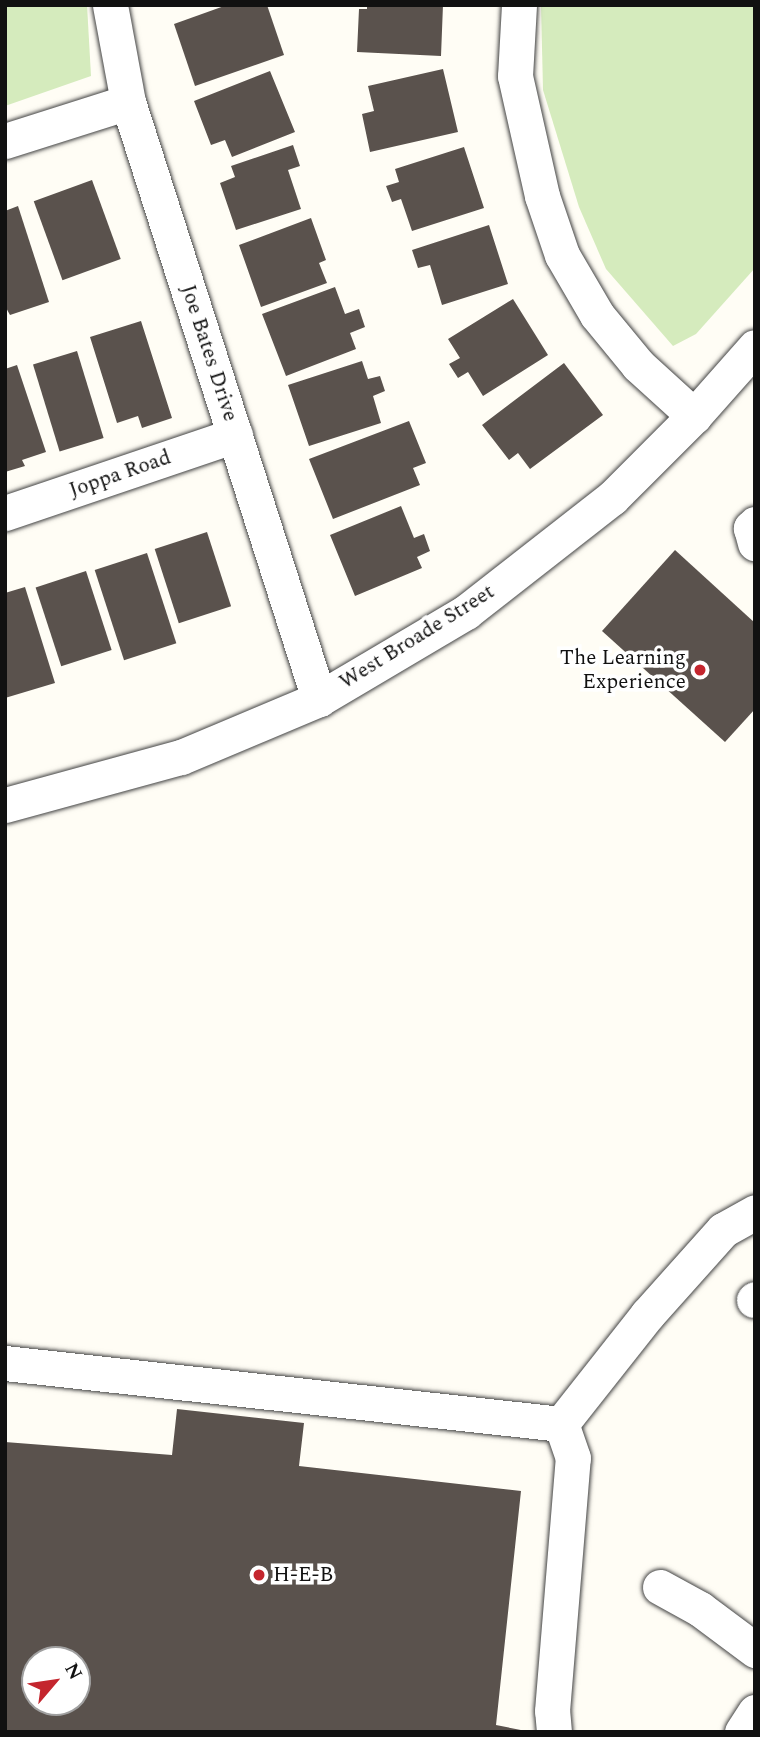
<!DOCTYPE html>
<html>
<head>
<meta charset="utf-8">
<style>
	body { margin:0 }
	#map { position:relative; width:760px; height:1737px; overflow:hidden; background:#fffdf5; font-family:Spectral,serif }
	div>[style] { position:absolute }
	.green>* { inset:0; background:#d5ebbd }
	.building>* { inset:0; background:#5a524d; transform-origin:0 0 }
	.roads { filter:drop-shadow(0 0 2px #444) drop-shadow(0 0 2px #444) }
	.minor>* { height:35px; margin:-17.5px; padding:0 17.5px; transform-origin:17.5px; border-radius:17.5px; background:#fff }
	.dots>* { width:19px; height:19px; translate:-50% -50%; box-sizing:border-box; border:4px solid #fff; border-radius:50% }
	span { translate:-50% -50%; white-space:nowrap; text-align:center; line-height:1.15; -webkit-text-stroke:7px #fff; paint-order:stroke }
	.street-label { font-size:21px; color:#111 }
	.poi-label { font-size:21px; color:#111 }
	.right { translate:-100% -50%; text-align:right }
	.left { translate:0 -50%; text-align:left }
	.frame { position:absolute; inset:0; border:7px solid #111; pointer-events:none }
	.north { position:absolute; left:21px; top:1646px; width:70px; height:70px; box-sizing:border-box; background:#fff; border:2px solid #a0a0a0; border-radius:50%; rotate:61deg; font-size:19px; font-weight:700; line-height:28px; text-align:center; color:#111 }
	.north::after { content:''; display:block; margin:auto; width:24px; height:32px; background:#c4262e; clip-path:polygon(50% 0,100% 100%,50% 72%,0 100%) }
</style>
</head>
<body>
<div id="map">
	<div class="green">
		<div style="clip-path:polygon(5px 5px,87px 5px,91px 76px,5px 106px)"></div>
		<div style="clip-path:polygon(541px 5px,755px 5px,755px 268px,696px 334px,673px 346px,606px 269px,579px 207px,543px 90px)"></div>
	</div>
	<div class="building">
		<div style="clip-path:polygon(227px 5px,267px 5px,284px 55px,195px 86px,174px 24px)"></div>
		<div style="clip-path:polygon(367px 5px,443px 5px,441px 56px,357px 52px,359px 9px,367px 9px)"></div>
		<div style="clip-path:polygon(443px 69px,458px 132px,370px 152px,362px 114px,374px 111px,368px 86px)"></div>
		<div style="clip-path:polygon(270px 71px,295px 132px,232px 157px,225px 140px,211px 145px,194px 101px)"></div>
		<div style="clip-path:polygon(293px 145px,300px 166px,288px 170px,301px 209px,236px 230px,220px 183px,235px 177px,231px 166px)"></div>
		<div style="clip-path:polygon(464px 147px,484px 208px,412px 231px,401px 199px,392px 202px,386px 186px,399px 182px,395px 169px)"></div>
		<div style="left:92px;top:180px;width:84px;height:62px;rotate:70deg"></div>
		<div style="clip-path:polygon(18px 206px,49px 302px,10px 315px,5px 306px,5px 211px)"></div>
		<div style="clip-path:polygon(311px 218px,326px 260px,319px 263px,327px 283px,261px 307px,239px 245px)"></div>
		<div style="clip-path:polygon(489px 225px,508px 284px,442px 305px,430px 265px,418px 268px,412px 250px)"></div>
		<div style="clip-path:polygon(335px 287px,345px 314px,359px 309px,365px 327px,350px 333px,356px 349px,286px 376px,262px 314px)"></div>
		<div style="clip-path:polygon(513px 299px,548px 355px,483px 396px,468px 372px,458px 378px,449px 364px,460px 358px,448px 339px)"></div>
		<div style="clip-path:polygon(141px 321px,172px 418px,142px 428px,138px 416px,117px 423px,90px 337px)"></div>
		<div style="left:77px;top:351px;width:91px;height:46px;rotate:73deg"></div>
		<div style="clip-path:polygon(362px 361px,368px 379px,380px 376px,385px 391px,373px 396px,381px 423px,309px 446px,288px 385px)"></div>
		<div style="clip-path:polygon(564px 363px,603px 415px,530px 469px,518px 453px,509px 460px,482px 425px)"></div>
		<div style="clip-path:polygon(17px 365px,46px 452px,22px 460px,25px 466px,5px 472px,5px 369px)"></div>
		<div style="clip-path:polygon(409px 421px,426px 463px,413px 468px,420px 485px,333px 519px,309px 459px)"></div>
		<div style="clip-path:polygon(401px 506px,414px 538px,424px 534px,430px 551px,417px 557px,422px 568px,355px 596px,330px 535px)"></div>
		<div style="left:207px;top:532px;width:78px;height:55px;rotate:72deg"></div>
		<div style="clip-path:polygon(675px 550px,755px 623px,755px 709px,725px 742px,602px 631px)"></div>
		<div style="left:147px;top:553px;width:95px;height:55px;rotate:72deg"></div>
		<div style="left:86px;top:571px;width:83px;height:53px;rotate:72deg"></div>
		<div style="clip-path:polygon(25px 587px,55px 683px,5px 698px,5px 593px)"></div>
		<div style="clip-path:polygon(evenodd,177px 1409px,304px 1423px,299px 1466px,521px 1491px,496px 1725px,531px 1732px,5px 1732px,5px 1442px,172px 1455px,177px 1409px,35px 1660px,77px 1660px,77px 1702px,35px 1702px,35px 1660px)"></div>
	</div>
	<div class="roads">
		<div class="minor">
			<div style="left:110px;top:5px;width:99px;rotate:79.5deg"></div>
			<div style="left:128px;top:102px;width:627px;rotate:72.26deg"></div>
			<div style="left:519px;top:5px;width:71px;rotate:93.2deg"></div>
			<div style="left:515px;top:76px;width:123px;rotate:77.3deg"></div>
			<div style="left:542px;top:196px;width:62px;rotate:71.3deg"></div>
			<div style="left:562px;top:255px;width:69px;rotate:59.7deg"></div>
			<div style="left:597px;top:315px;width:65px;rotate:50.6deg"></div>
			<div style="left:638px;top:365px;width:76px;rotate:42.3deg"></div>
			<div style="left:5px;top:141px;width:129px;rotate:-17.6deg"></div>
			<div style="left:5px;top:513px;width:243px;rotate:-18.7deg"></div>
			<div style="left:755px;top:524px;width:6px;rotate:135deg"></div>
			<div style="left:751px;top:528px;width:16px;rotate:75deg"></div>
			<div style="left:5px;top:805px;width:182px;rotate:-15.3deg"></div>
			<div style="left:181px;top:757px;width:150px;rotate:-22.8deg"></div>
			<div style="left:319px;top:699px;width:171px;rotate:-30.6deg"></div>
			<div style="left:466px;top:612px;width:185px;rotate:-38deg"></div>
			<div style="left:612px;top:498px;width:116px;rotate:-45deg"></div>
			<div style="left:694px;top:416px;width:92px;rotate:-48.5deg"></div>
			<div style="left:754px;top:1300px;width:1px;rotate:-45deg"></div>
			<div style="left:5px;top:1363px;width:559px;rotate:6.26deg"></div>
			<div style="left:561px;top:1424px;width:139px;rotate:-51.7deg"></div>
			<div style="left:647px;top:1315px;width:114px;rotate:-48.2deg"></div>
			<div style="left:723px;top:1230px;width:37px;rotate:-29deg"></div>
			<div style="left:660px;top:1587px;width:46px;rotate:28.8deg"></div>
			<div style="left:700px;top:1609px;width:69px;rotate:36.7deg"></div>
			<div style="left:554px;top:1732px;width:21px;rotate:-95deg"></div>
			<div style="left:552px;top:1711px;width:254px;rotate:-85.3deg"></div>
			<div style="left:573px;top:1458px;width:36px;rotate:-109deg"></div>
			<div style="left:742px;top:1732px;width:24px;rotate:-57deg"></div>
		</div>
	</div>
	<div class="dots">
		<div style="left:700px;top:670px;background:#c4262e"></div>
		<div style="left:259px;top:1575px;background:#c4262e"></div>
	</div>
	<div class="street-label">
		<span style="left:209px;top:353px;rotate:72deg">Joe Bates Drive</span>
		<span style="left:120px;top:474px;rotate:-19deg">Joppa Road</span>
		<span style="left:417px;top:637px;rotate:-32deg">West Broade Street</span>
	</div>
	<div class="poi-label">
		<span class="right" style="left:686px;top:670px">The Learning<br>Experience</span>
		<span class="left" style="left:273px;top:1575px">H-E-B</span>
	</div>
	<div class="frame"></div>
	<div class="north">N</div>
</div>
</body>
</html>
